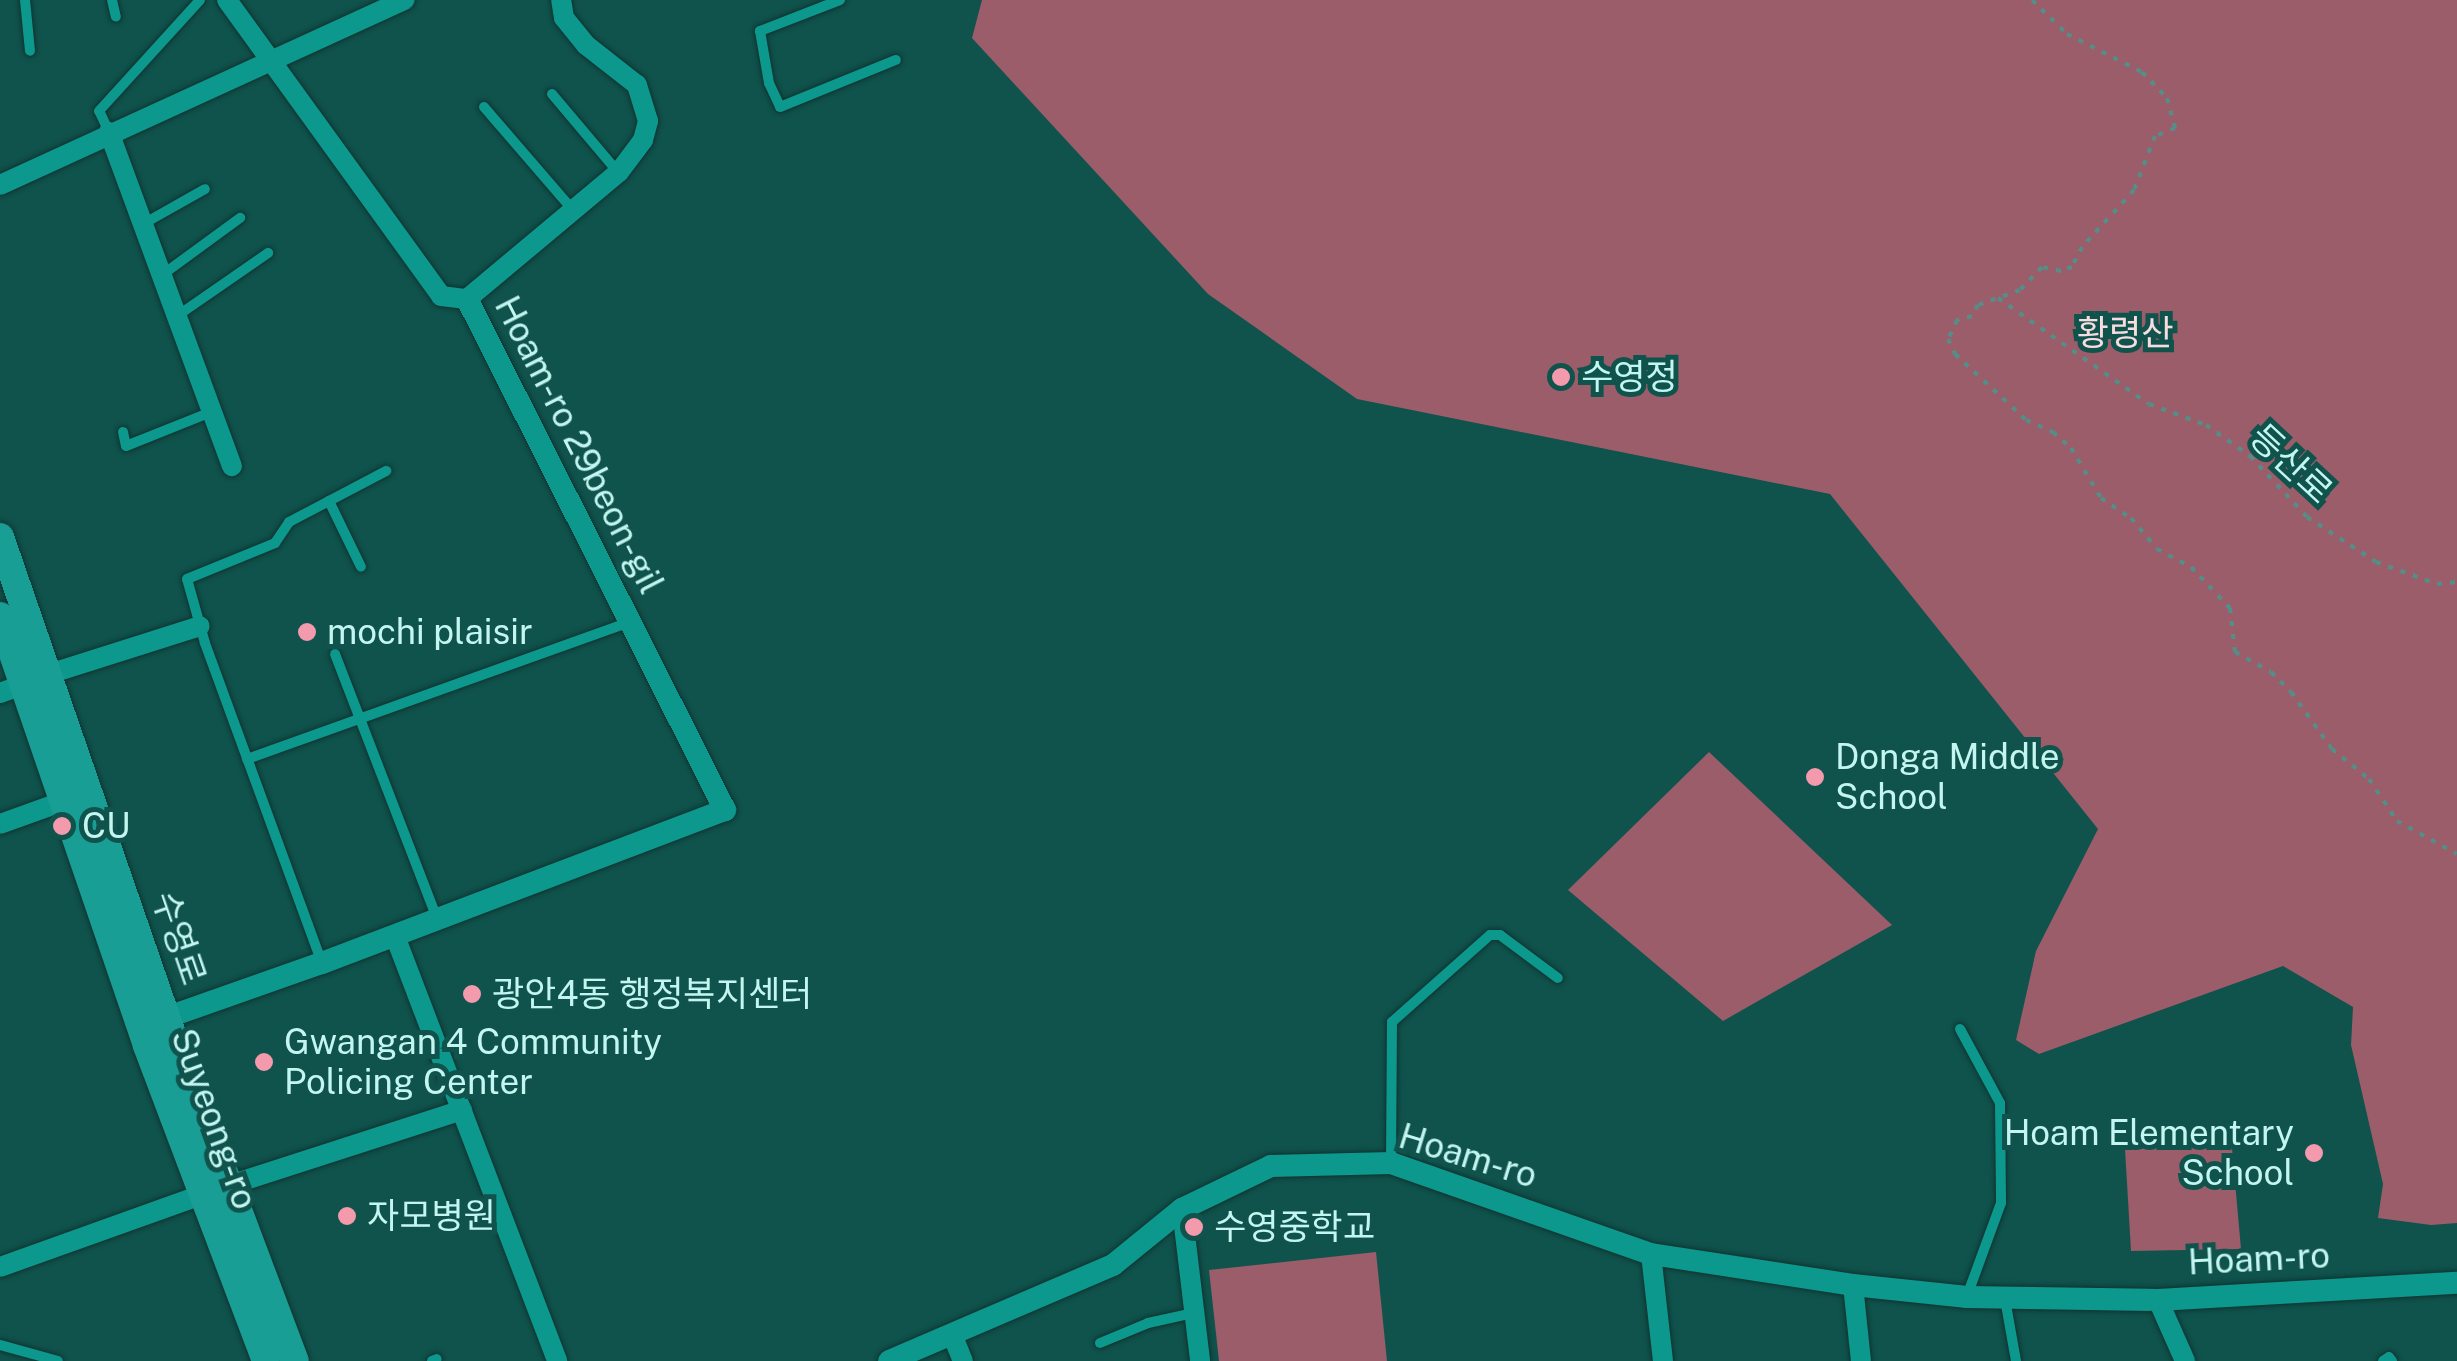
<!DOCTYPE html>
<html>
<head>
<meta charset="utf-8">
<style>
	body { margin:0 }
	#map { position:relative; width:2457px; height:1361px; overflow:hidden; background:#10524c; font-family:"Public Sans","Noto Sans KR",sans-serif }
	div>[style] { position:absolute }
	.green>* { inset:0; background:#9b5d6a }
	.path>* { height:4px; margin-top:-2px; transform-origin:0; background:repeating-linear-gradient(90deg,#538f89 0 5px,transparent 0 13px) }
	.roads { filter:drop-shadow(0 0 2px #0f3430) drop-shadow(0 0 2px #0f3430) }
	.service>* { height:10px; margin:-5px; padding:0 5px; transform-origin:5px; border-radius:5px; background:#0d988e }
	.minor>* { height:20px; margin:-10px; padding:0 10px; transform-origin:10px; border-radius:10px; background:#0d988e }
	.tertiary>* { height:22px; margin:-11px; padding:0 11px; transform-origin:11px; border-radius:11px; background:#0d988e }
	.secondary>* { height:28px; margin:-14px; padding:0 14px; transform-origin:14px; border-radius:14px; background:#189e94 }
	.dots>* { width:28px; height:28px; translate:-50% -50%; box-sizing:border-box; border:5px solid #10524c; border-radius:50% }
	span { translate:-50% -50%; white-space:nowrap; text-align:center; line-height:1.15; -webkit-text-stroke:10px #10524c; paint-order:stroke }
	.park-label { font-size:35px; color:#f7dce0 }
	.poi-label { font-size:35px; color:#c3f6f0 }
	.left { translate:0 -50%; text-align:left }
	.right { translate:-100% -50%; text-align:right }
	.street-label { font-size:35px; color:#c3f6f0 }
</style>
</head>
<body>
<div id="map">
	<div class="green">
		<div style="clip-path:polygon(982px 0,2457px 0,2457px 1223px,2431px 1225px,2378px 1218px,2383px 1184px,2351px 1045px,2353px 1007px,2283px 966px,2039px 1054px,2016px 1040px,2036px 951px,2098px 829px,1830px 494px,1357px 399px,1208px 294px,972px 38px)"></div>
		<div style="clip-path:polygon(1709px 752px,1892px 925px,1723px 1021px,1568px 890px)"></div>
		<div style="clip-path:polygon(2124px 1132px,2231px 1137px,2241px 1249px,2131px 1251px)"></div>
		<div style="clip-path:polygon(1376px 1252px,1387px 1361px,1219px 1361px,1209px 1270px)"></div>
	</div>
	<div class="path">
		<div style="left:2032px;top:0;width:49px;rotate:44.2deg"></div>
		<div style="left:2067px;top:34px;width:84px;rotate:26.9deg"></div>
		<div style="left:2142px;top:72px;width:36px;rotate:46deg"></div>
		<div style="left:2167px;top:98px;width:31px;rotate:75deg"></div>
		<div style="left:2175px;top:128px;width:22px;rotate:158deg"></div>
		<div style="left:2155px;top:136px;width:58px;rotate:111.3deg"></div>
		<div style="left:2134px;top:190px;width:77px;rotate:132.4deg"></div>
		<div style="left:2082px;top:247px;width:22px;rotate:117deg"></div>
		<div style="left:2072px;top:267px;width:12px;rotate:160deg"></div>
		<div style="left:2061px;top:271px;width:19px;rotate:-168deg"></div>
		<div style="left:2042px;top:267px;width:32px;rotate:134deg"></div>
		<div style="left:2020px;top:290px;width:45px;rotate:160.3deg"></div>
		<div style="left:1978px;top:305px;width:13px;rotate:119deg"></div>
		<div style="left:1972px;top:316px;width:16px;rotate:165deg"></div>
		<div style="left:1957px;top:320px;width:21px;rotate:115deg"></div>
		<div style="left:1948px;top:339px;width:17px;rotate:65deg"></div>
		<div style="left:1955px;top:354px;width:97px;rotate:42.9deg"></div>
		<div style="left:2026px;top:420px;width:30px;rotate:24deg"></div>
		<div style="left:2053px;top:432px;width:24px;rotate:42deg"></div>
		<div style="left:2071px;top:448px;width:58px;rotate:59deg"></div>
		<div style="left:2101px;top:498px;width:36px;rotate:34deg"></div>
		<div style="left:2131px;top:518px;width:40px;rotate:50deg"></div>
		<div style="left:2157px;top:549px;width:38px;rotate:28deg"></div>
		<div style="left:2191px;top:567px;width:57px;rotate:46.4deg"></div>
		<div style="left:2230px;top:608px;width:44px;rotate:83.5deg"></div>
		<div style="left:2235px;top:652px;width:41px;rotate:29.1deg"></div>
		<div style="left:2271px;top:672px;width:28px;rotate:45deg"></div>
		<div style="left:2291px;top:692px;width:70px;rotate:54.3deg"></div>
		<div style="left:2332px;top:749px;width:48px;rotate:39deg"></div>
		<div style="left:2369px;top:779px;width:50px;rotate:56.3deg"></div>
		<div style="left:2397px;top:821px;width:68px;rotate:28.8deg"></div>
		<div style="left:1998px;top:298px;width:184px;rotate:35.1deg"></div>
		<div style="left:2149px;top:404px;width:61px;rotate:20.2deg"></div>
		<div style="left:2206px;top:425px;width:54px;rotate:35.2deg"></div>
		<div style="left:2250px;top:456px;width:83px;rotate:46.9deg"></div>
		<div style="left:2307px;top:517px;width:82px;rotate:33.1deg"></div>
		<div style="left:2376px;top:562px;width:65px;rotate:19.8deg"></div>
		<div style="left:2437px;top:584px;width:20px;rotate:-6deg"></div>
	</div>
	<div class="roads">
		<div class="service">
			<div style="left:25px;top:0;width:51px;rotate:84.4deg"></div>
			<div style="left:112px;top:0;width:17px;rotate:77deg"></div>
			<div style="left:840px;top:0;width:86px;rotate:158.8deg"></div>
			<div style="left:760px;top:31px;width:53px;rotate:80.2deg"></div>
			<div style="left:769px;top:83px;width:26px;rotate:65deg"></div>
			<div style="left:780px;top:107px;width:125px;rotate:-22.1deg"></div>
			<div style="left:552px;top:94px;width:102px;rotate:49.8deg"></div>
			<div style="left:484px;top:107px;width:136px;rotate:49.2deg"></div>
			<div style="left:109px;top:132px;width:23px;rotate:-115deg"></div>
			<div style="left:99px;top:111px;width:150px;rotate:-47.7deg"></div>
			<div style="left:143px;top:224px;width:71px;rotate:-29.4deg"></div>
			<div style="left:162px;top:275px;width:97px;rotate:-36.2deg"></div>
			<div style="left:177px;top:316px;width:111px;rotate:-34.7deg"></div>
			<div style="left:123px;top:432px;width:14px;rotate:78deg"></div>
			<div style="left:126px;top:446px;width:92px;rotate:-21.8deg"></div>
			<div style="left:329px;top:501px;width:73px;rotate:64.1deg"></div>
			<div style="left:335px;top:654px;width:284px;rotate:68.9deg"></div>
			<div style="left:247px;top:759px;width:406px;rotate:-19.7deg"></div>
			<div style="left:322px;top:963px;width:341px;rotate:-110.1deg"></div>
			<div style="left:205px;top:643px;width:66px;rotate:-105.7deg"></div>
			<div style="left:187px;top:579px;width:95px;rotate:-22.2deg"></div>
			<div style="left:275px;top:543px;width:25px;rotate:-56deg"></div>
			<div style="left:289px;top:522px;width:110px;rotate:-27.7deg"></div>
			<div style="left:1960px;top:1029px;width:84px;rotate:61.6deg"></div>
			<div style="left:2000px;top:1103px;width:100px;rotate:89.4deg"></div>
			<div style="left:2001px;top:1203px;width:99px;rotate:110.1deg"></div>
			<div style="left:1391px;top:1162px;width:140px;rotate:-89.6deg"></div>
			<div style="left:1392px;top:1022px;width:131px;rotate:-41.6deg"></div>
			<div style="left:1490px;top:935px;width:10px"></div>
			<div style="left:1500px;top:935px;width:72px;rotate:36.6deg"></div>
			<div style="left:2005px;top:1299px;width:63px;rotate:79.9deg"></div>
			<div style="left:1100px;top:1343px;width:52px;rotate:-22.6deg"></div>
			<div style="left:1148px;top:1323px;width:47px;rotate:-12.3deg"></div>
			<div style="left:0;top:1345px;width:60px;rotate:15.4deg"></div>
			<div style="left:432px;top:1361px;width:5px;rotate:-22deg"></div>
			<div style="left:2383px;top:1361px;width:7px;rotate:-34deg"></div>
			<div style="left:2389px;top:1357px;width:5px;rotate:53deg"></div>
		</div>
		<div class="minor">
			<div style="left:227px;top:0;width:365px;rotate:54.1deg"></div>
			<div style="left:441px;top:296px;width:26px;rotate:7deg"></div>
			<div style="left:467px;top:299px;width:198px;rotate:-39.9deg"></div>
			<div style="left:619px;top:172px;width:40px;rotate:-53deg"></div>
			<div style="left:643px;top:140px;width:20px;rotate:-75deg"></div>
			<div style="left:648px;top:121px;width:38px;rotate:-107deg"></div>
			<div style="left:637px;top:85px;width:65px;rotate:-141.9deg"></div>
			<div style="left:586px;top:45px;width:35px;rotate:-129deg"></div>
			<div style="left:564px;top:18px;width:18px;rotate:-99deg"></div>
			<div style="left:109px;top:132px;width:356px;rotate:69.8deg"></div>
			<div style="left:0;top:185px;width:445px;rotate:-24.6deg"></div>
			<div style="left:49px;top:674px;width:158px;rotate:-17.6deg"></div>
			<div style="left:0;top:693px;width:27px;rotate:-20deg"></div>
			<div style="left:0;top:824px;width:68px;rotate:-19.8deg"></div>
			<div style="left:395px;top:936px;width:455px;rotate:69.1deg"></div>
			<div style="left:227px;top:1186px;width:247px;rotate:-17.9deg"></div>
			<div style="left:1182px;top:1209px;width:153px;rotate:83.2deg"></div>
			<div style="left:1651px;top:1254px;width:108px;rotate:83.6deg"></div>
			<div style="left:0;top:1267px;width:214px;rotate:-19.7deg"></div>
			<div style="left:1853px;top:1285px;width:76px;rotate:84deg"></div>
			<div style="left:2158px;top:1300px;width:67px;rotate:66.1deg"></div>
			<div style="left:952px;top:1334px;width:29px;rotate:68deg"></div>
		</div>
		<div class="tertiary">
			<div style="left:154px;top:1022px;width:178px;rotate:-19.4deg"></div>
			<div style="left:322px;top:963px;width:431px;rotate:-20.8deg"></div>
			<div style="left:725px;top:810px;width:572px;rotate:-116.79deg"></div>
			<div style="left:889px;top:1361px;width:244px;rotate:-23.2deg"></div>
			<div style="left:1113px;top:1265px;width:89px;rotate:-39.1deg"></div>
			<div style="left:1182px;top:1209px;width:99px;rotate:-25.8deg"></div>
			<div style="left:1271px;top:1166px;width:120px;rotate:-1.4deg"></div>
			<div style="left:1391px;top:1163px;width:275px;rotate:19.3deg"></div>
			<div style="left:1651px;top:1254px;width:204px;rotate:8.7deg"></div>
			<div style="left:1853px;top:1285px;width:115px;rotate:6deg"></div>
			<div style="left:1967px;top:1297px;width:191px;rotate:0.9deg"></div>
			<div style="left:2158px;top:1300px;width:299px;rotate:-3.3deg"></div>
		</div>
		<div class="secondary">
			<div style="left:0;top:537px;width:529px;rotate:70.91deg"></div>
			<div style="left:173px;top:1037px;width:346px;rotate:69.4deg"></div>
			<div style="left:0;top:616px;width:454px;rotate:71.1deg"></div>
			<div style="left:147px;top:1046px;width:337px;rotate:69.3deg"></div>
		</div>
	</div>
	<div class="dots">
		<div style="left:1561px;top:377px;background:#f39aac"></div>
		<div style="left:307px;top:632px;background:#f39aac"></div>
		<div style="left:1815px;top:777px;background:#f39aac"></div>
		<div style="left:62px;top:826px;background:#f39aac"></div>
		<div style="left:472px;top:994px;background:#f39aac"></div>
		<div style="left:264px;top:1062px;background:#f39aac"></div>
		<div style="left:2314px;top:1153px;background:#f39aac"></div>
		<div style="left:347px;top:1216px;background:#f39aac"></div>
		<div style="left:1194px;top:1227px;background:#f39aac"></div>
	</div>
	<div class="park-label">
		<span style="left:2125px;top:333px">황령산</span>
	</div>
	<div class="poi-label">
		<span class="left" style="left:1581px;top:377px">수영정</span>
		<span class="left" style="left:327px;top:632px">mochi plaisir</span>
		<span class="left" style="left:1835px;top:777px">Donga Middle<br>School</span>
		<span class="left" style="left:82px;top:826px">CU</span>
		<span class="left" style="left:492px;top:994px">광안4동 행정복지센터</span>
		<span class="left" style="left:284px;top:1062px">Gwangan 4 Community<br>Policing Center</span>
		<span class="right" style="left:2294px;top:1153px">Hoam Elementary<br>School</span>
		<span class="left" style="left:367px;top:1216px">자모병원</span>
		<span class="left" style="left:1214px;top:1227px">수영중학교</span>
	</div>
	<div class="street-label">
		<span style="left:579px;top:445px;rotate:63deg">Hoam-ro 29beon-gil</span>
		<span style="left:2291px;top:464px;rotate:43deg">등산로</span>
		<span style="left:179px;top:938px;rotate:71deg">수영로</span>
		<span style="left:214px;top:1119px;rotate:70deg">Suyeong-ro</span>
		<span style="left:1468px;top:1156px;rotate:17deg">Hoam-ro</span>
		<span style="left:2259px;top:1259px;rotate:-3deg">Hoam-ro</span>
	</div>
</div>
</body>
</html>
